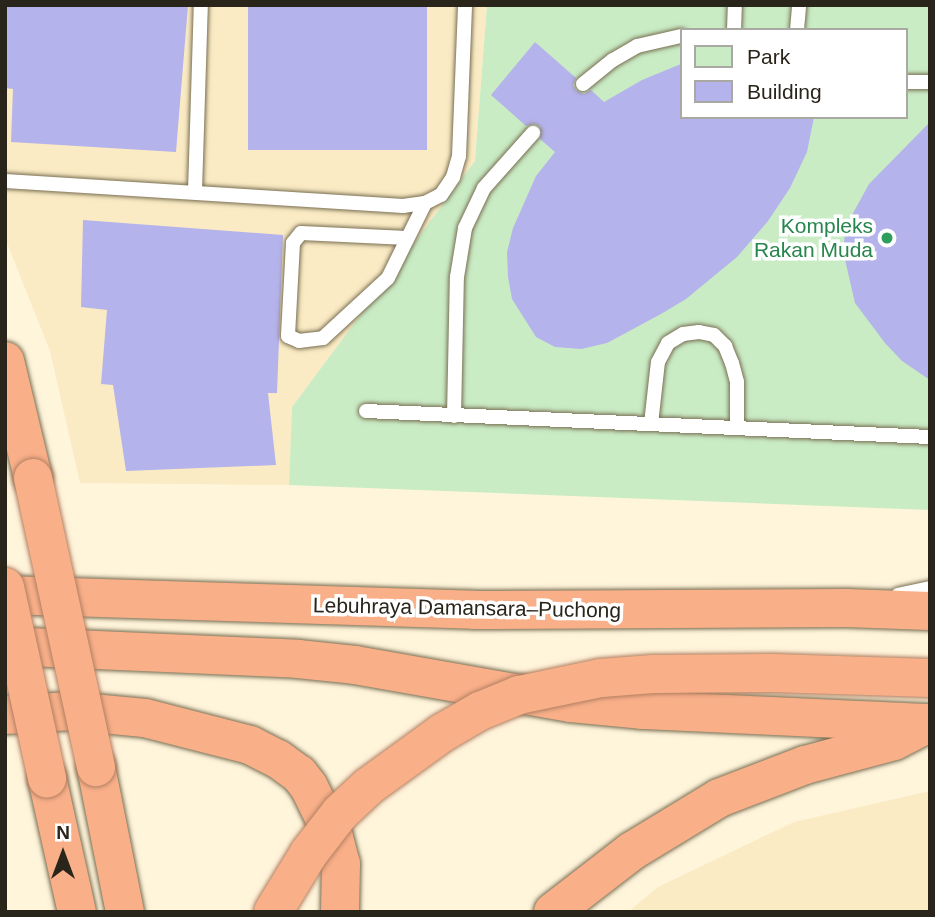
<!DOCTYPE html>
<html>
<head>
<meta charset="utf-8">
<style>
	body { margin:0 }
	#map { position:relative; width:935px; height:917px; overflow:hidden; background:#fff5db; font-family:Helvetica,sans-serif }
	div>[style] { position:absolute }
	.built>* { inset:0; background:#faebc4 }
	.green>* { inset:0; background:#c9ecc5 }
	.building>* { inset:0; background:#b5b3eb; transform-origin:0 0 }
	.roads { filter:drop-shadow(0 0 2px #796e52) drop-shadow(0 0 2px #796e52) }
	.lane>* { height:14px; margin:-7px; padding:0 7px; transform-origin:7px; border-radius:7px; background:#fff }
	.highway>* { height:38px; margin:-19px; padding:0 19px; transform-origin:19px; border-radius:19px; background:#f9b089 }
	.bridges { filter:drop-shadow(0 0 2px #b17f62) drop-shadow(0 0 2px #b17f62) }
	.highway-bridge>* { height:38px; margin:-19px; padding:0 19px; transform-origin:19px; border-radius:19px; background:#f9b089 }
	.dots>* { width:19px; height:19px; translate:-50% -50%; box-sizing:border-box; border:4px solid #fff; border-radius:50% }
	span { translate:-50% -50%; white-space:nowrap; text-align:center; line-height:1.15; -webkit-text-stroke:7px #fff; paint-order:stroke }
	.leisure-label { font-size:21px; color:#27864d }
	.right { translate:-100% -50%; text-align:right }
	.street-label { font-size:21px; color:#2a251a }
	.frame { position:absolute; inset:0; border:7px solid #2a251a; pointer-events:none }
	.legend { position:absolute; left:680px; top:28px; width:228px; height:91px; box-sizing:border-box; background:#fff; border:2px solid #aaa8a3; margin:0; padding:9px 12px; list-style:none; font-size:21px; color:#2a251a }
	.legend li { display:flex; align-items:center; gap:14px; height:35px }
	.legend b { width:35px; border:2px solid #aaa8a3 }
	.north { position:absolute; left:28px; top:819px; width:70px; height:70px; -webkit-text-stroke:5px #fff; paint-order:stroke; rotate:0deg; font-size:19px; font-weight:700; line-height:28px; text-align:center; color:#2a251a }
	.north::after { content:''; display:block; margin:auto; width:24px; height:32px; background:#2a251a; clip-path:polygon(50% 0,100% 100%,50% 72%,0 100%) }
</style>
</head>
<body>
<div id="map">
	<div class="built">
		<div style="clip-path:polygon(5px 5px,487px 5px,475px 161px,292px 407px,289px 485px,80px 483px,50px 351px,5px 238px)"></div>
		<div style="clip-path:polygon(930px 791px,930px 912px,628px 912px,658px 887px,794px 822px)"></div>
	</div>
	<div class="green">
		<div style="clip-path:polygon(evenodd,487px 5px,930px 5px,930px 510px,289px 485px,292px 407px,475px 161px,487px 5px,681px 30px,905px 30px,905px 117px,681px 117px,681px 30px)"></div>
	</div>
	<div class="building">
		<div style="clip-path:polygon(5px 5px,188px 5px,176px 152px,11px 142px,13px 89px,5px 88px)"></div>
		<div style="left:248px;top:5px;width:179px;height:145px"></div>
		<div style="clip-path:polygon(535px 42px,576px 78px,573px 85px,576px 90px,584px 94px,591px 90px,604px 102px,642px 80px,681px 64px,681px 117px,814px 117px,807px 152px,790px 188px,768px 221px,737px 257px,686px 299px,661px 314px,607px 343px,581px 349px,555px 347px,536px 337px,512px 299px,508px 277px,507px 252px,513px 228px,536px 176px,555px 152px,540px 139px,540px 126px,534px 124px,526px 126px,491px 95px)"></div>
		<div style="clip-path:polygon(930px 122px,930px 380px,902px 361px,885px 343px,855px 303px,843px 251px,846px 226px,869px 184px)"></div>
		<div style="clip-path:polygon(83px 220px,283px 235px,277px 393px,268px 393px,276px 465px,126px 471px,113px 385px,101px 384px,107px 310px,81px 307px)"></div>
	</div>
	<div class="roads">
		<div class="lane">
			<div style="left:734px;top:30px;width:25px;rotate:-88deg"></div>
			<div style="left:797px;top:30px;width:25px;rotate:-85deg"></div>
			<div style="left:905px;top:82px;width:25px"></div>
			<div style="left:583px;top:84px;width:38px;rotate:-39deg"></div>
			<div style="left:613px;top:60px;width:28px;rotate:-30deg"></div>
			<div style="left:637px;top:46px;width:45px;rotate:-12.8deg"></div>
			<div style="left:5px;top:181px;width:399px;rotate:3.6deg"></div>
			<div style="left:403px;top:206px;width:22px;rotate:-8deg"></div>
			<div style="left:425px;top:203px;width:18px;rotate:-27deg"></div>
			<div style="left:441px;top:195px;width:22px;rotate:-56deg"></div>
			<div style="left:453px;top:177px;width:22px;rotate:-74deg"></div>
			<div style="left:459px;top:156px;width:151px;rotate:-87.7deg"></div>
			<div style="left:195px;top:191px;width:186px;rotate:-88.2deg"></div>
			<div style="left:407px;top:238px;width:106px;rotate:-177.3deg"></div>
			<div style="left:301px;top:233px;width:13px;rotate:129deg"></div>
			<div style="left:293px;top:243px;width:93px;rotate:93.1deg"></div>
			<div style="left:288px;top:336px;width:12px;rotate:24deg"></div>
			<div style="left:299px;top:341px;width:24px;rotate:-7deg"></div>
			<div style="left:323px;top:338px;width:88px;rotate:-42.7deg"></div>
			<div style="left:388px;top:278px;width:84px;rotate:-63.7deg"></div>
			<div style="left:366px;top:411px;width:565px;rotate:2.64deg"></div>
			<div style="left:454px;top:416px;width:139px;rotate:-88.8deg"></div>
			<div style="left:457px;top:277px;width:50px;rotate:-80.7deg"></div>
			<div style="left:465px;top:228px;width:44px;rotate:-64.6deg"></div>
			<div style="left:484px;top:188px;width:74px;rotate:-48.3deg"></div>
			<div style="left:651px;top:424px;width:62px;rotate:-83.6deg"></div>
			<div style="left:658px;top:362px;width:21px;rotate:-62deg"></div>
			<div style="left:668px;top:343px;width:17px;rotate:-31deg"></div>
			<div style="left:683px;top:334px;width:16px;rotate:-7deg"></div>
			<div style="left:699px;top:332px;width:15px;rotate:11deg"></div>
			<div style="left:714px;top:335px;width:16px;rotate:45deg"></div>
			<div style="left:725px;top:346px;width:18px;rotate:68deg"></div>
			<div style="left:732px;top:363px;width:20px;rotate:75deg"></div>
			<div style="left:737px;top:382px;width:45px;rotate:90deg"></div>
			<div style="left:898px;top:595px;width:33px;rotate:-12deg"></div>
		</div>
		<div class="highway">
			<div style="left:5px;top:361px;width:120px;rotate:76.5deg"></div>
			<div style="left:5px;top:595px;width:469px;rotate:1.8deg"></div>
			<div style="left:474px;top:610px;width:372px;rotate:-0.3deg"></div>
			<div style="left:846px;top:608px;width:84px;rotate:2deg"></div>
			<div style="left:5px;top:646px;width:293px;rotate:2.5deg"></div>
			<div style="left:298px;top:659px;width:57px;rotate:6deg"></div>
			<div style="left:355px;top:665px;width:219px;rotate:10deg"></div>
			<div style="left:571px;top:703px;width:71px;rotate:5.6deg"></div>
			<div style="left:642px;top:710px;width:288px;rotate:2.6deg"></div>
			<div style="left:5px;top:715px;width:66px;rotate:-3.5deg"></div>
			<div style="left:71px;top:711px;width:74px;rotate:5.4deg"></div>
			<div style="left:145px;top:718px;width:108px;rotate:14.4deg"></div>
			<div style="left:250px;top:745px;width:31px;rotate:27deg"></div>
			<div style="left:278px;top:759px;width:26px;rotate:36deg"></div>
			<div style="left:299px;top:774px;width:16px;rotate:52deg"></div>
			<div style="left:309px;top:787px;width:57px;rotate:63.9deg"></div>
			<div style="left:334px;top:838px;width:27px;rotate:75deg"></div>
			<div style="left:341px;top:864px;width:48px;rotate:91.2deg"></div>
			<div style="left:96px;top:767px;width:148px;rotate:78.7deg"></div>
			<div style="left:47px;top:778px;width:137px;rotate:77.4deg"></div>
			<div style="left:553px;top:912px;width:100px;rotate:-37.7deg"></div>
			<div style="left:632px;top:851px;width:102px;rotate:-31.3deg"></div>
			<div style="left:719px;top:798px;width:92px;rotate:-21deg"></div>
			<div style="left:805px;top:765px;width:92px;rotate:-15.1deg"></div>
			<div style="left:894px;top:741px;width:31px;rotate:-27deg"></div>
		</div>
	</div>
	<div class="bridges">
		<div class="highway-bridge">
			<div style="left:33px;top:478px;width:296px;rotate:77.7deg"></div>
			<div style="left:5px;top:587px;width:196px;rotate:77.6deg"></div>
			<div style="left:273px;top:912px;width:69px;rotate:-58.6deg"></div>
			<div style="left:309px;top:853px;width:51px;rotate:-52.2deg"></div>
			<div style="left:340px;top:813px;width:40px;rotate:-43deg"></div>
			<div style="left:369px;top:786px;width:90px;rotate:-36deg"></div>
			<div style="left:442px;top:733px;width:44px;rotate:-30.1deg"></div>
			<div style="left:480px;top:711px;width:42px;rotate:-22.3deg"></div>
			<div style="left:519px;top:695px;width:84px;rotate:-11.7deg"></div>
			<div style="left:601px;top:678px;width:52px;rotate:-4.4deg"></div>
			<div style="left:653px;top:674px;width:119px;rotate:-0.5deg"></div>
			<div style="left:772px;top:673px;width:158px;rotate:1.8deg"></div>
		</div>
	</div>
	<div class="dots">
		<div style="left:887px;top:238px;background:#2e9e5b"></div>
	</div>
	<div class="leisure-label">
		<span class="right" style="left:873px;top:238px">Kompleks<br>Rakan Muda</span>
	</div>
	<div class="street-label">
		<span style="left:467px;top:608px;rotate:1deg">Lebuhraya Damansara–Puchong</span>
	</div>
	<div class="frame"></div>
	<ul class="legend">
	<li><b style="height:19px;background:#c9ecc5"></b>Park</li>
	<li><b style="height:19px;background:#b5b3eb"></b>Building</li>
	</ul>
	<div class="north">N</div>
</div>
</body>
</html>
